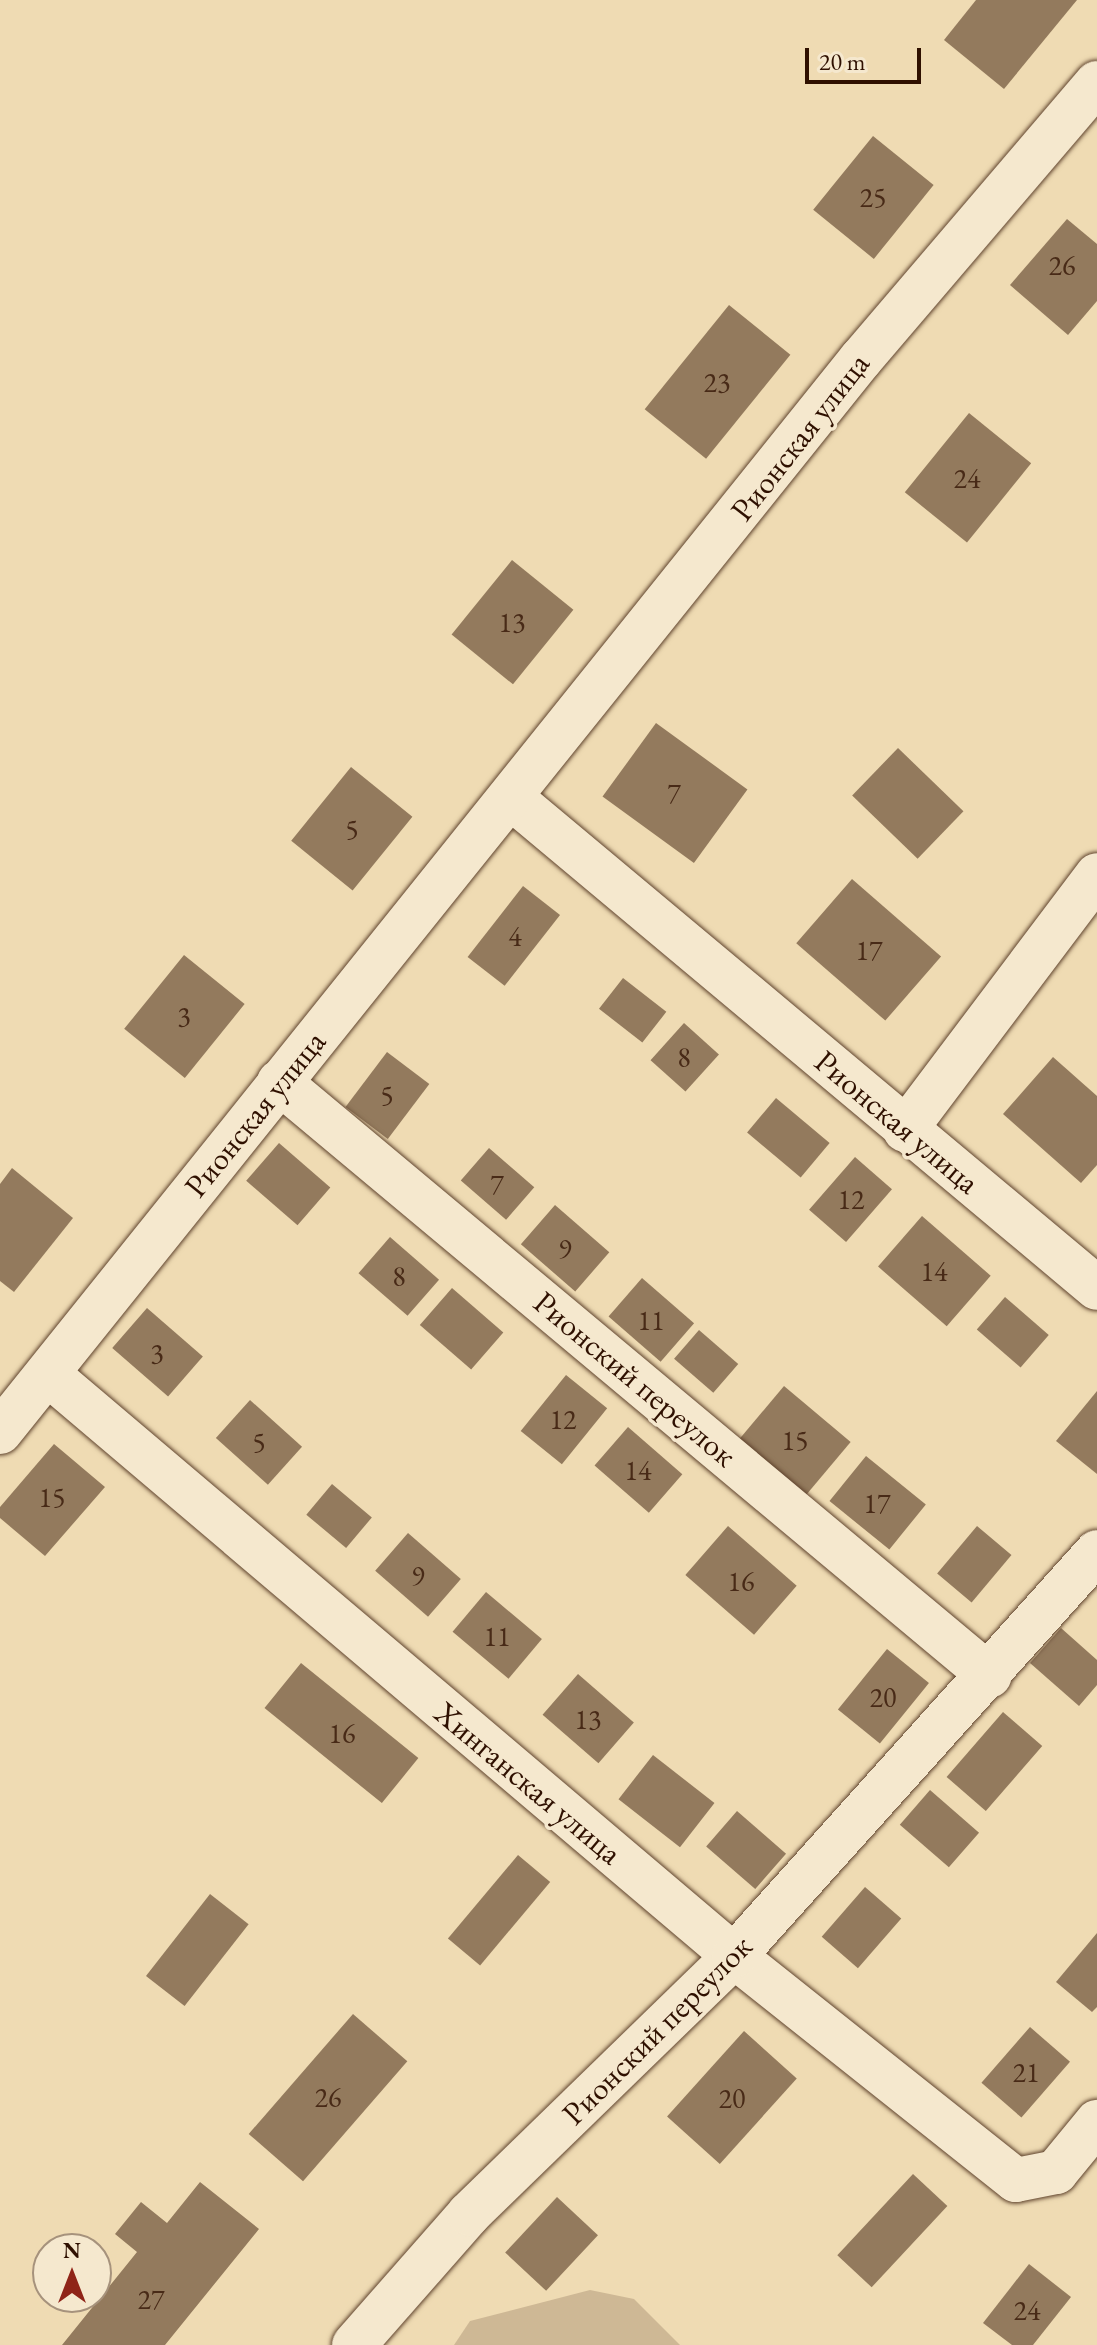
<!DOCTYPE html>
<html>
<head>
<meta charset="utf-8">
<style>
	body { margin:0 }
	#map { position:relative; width:1097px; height:2345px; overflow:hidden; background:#efdbb3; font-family:"EB Garamond",serif }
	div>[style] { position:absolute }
	.green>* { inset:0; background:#ceb895 }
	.building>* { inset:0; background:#937a5d; transform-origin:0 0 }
	.roads { filter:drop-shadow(0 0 2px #5f432d) drop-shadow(0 0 2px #5f432d) }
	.minor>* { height:44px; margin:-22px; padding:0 22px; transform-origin:22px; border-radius:22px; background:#f5e8ce }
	span { translate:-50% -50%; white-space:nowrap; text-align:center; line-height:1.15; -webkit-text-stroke:7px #f5e8ce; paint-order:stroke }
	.number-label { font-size:28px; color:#482a17 }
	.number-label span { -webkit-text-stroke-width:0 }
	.street-label { font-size:32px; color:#2f1000 }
	.north { position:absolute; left:32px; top:2233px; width:80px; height:80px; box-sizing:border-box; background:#f5e8ce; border:2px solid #a6927c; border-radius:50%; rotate:0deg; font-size:22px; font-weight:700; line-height:32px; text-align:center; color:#2f1000 }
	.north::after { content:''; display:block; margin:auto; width:28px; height:36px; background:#8f2418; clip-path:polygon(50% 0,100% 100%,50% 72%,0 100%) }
	.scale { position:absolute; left:805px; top:48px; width:116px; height:36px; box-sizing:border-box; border:4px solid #2f1000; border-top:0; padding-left:10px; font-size:24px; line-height:28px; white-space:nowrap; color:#2f1000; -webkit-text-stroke:6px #f5e8ce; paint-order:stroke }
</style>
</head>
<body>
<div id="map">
	<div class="green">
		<div style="clip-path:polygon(590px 2290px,634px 2299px,680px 2345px,454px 2345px,470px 2321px)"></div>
	</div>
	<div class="building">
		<div style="clip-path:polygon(976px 0,1077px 0,1004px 89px,944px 40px)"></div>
		<div style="left:873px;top:136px;width:78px;height:95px;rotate:39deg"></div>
		<div style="clip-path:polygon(1067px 219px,1097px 244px,1097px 301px,1068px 335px,1010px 285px)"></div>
		<div style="left:729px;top:305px;width:79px;height:134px;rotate:39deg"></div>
		<div style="left:969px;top:413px;width:80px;height:102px;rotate:39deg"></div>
		<div style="left:512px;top:560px;width:79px;height:96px;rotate:39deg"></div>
		<div style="left:656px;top:723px;width:113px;height:91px;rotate:36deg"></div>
		<div style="left:898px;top:748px;width:91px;height:66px;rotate:44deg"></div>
		<div style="left:351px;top:767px;width:79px;height:95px;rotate:39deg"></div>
		<div style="left:852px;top:879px;width:118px;height:85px;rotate:41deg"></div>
		<div style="left:523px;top:886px;width:47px;height:90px;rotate:38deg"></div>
		<div style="left:184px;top:955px;width:78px;height:95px;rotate:39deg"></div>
		<div style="left:623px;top:978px;width:55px;height:39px;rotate:38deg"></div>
		<div style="left:684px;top:1023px;width:47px;height:50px;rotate:42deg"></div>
		<div style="left:387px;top:1052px;width:53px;height:69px;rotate:37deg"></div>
		<div style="clip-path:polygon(1053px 1057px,1097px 1096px,1097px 1165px,1081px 1183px,1003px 1114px)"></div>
		<div style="left:776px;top:1098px;width:70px;height:45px;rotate:40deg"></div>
		<div style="left:279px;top:1143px;width:68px;height:50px;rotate:41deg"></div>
		<div style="left:489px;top:1148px;width:60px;height:43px;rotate:41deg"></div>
		<div style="left:855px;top:1157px;width:49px;height:70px;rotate:41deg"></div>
		<div style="clip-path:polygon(12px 1168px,73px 1218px,14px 1292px,0 1281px,0 1184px)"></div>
		<div style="left:555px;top:1205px;width:72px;height:52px;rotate:41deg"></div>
		<div style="left:922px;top:1216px;width:91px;height:67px;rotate:41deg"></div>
		<div style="left:390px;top:1237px;width:65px;height:48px;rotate:41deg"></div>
		<div style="left:642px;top:1278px;width:69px;height:51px;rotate:41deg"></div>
		<div style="left:452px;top:1288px;width:68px;height:49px;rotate:41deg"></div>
		<div style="left:1005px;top:1297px;width:58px;height:43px;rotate:41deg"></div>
		<div style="left:147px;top:1308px;width:74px;height:53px;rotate:41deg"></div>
		<div style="left:699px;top:1330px;width:52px;height:38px;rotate:41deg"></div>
		<div style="left:566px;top:1375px;width:53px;height:72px;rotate:39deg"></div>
		<div style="left:784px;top:1386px;width:87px;height:69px;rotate:40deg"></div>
		<div style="clip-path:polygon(1097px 1391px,1097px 1474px,1056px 1441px)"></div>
		<div style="left:250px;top:1400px;width:70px;height:51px;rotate:42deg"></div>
		<div style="left:628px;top:1427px;width:72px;height:51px;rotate:41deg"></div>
		<div style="clip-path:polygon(54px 1444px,105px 1487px,45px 1556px,0 1518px,0 1507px)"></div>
		<div style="left:866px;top:1456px;width:77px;height:58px;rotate:39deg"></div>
		<div style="left:332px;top:1484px;width:52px;height:40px;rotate:40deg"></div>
		<div style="left:728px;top:1526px;width:91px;height:65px;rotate:41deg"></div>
		<div style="left:977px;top:1526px;width:45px;height:62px;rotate:40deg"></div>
		<div style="left:408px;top:1533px;width:70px;height:50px;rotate:41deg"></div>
		<div style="left:486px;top:1592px;width:73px;height:52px;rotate:40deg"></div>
		<div style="clip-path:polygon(1061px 1628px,1097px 1660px,1097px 1685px,1079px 1706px,1030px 1663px)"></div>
		<div style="left:887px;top:1649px;width:54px;height:78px;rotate:39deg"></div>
		<div style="left:301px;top:1663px;width:151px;height:58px;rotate:39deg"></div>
		<div style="left:578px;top:1674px;width:74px;height:54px;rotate:41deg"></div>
		<div style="left:1003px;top:1712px;width:52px;height:86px;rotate:41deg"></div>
		<div style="left:653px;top:1755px;width:78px;height:56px;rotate:38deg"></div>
		<div style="left:930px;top:1790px;width:65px;height:46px;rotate:41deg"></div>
		<div style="left:737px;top:1811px;width:65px;height:47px;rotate:41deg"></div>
		<div style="left:518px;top:1855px;width:42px;height:109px;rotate:40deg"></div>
		<div style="left:865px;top:1887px;width:48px;height:66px;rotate:41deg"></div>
		<div style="left:210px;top:1894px;width:49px;height:104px;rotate:38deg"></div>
		<div style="clip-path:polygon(1097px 1933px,1097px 2007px,1092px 2012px,1056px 1982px)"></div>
		<div style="left:353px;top:2014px;width:72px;height:159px;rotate:41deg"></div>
		<div style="left:1030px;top:2027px;width:53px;height:74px;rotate:41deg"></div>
		<div style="left:744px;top:2031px;width:71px;height:115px;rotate:42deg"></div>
		<div style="left:913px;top:2174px;width:47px;height:111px;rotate:43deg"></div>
		<div style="clip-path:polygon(200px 2182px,259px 2229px,165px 2345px,62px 2345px,137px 2252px,115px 2234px,141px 2202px,167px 2223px)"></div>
		<div style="left:557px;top:2197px;width:56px;height:76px;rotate:43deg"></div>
		<div style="clip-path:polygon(1029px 2264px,1071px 2297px,1033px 2345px,1012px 2345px,983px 2323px)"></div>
	</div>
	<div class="roads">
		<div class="minor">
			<div style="left:514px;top:800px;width:760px;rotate:39.93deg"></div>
			<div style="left:279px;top:1082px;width:926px;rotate:39.88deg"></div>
			<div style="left:905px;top:1130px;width:319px;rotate:-53deg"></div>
			<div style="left:49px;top:1375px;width:898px;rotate:40.3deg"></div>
			<div style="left:734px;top:1956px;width:360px;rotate:38.5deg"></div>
			<div style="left:1016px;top:2180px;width:41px;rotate:-11.3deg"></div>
			<div style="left:1056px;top:2172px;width:65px;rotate:-50.6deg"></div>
			<div style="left:0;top:1432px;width:1376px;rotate:-51.26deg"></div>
			<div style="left:861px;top:359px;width:363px;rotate:-49.5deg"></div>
			<div style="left:354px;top:2345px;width:174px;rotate:-48.7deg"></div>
			<div style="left:469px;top:2214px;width:370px;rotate:-44.2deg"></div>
			<div style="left:734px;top:1956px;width:543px;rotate:-48.06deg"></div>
		</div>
	</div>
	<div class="number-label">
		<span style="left:873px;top:197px">25</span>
		<span style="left:1062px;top:265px">26</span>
		<span style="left:717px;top:382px">23</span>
		<span style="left:967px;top:478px">24</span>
		<span style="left:512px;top:622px">13</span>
		<span style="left:674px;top:793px">7</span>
		<span style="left:352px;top:829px">5</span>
		<span style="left:515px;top:936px">4</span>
		<span style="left:869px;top:950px">17</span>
		<span style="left:184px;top:1016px">3</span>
		<span style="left:684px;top:1057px">8</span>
		<span style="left:387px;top:1095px">5</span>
		<span style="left:497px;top:1184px">7</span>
		<span style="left:851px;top:1199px">12</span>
		<span style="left:565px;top:1248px">9</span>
		<span style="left:934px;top:1271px">14</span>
		<span style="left:399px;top:1276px">8</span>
		<span style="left:651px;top:1320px">11</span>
		<span style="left:157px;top:1353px">3</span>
		<span style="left:563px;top:1419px">12</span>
		<span style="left:795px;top:1440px">15</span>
		<span style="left:259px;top:1442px">5</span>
		<span style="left:638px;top:1470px">14</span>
		<span style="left:52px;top:1497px">15</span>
		<span style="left:877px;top:1503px">17</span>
		<span style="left:418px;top:1575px">9</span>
		<span style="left:741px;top:1581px">16</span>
		<span style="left:497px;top:1636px">11</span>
		<span style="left:883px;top:1697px">20</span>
		<span style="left:588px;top:1719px">13</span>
		<span style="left:342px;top:1733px">16</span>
		<span style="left:1026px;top:2072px">21</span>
		<span style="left:328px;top:2097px">26</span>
		<span style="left:732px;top:2098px">20</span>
		<span style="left:151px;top:2299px">27</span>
		<span style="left:1027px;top:2310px">24</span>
	</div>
	<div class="street-label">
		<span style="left:800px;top:437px;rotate:-52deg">Рионская улица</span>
		<span style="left:255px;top:1114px;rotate:-51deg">Рионская улица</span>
		<span style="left:897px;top:1122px;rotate:40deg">Рионская улица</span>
		<span style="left:635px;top:1379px;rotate:40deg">Рионский переулок</span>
		<span style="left:528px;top:1783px;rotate:40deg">Хинганская улица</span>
		<span style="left:657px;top:2030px;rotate:-45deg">Рионский переулок</span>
	</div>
	<div class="north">N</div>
	<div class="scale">20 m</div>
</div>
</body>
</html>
